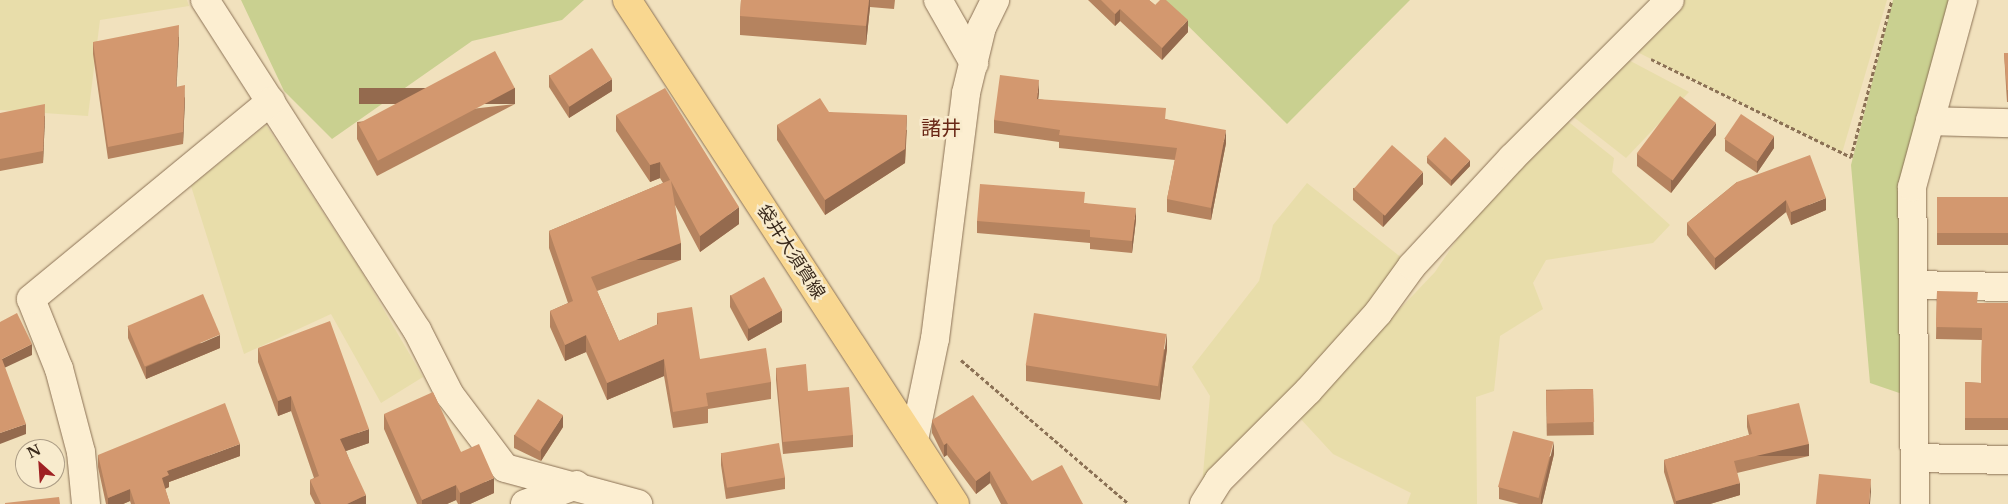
<!DOCTYPE html>
<meta charset="utf-8">
<style>
body{margin:0}
#map{position:relative;width:2008px;height:504px;overflow:hidden;background:#f1e1bd;font-family:"Libre Baskerville","Noto Sans JP",serif}
div>[style]{position:absolute}
.farmland>*{inset:0;background:#e8ddaa}
.green>*{inset:0;background:#c9d090}
.path>*{height:3px;margin-top:-1.5px;transform-origin:0;background:repeating-linear-gradient(90deg,#8b7155 0 4px,transparent 0 6.5px)}
.roads{filter:drop-shadow(0 0 1px #8b7155) drop-shadow(0 0 1px #8b7155)}
.minor>*{height:28px;margin:-14px;padding:0 14px;transform-origin:14px;border-radius:14px;background:#fceed1}
.primary>*{height:28px;margin:-14px;padding:0 14px;transform-origin:14px;border-radius:14px;background:#f9d790}
.wall>*{inset:0;background:#b5835f;transform-origin:0 0}
.shaded-wall>*{inset:0;background:#946a4e;transform-origin:0 0}
.building>*{inset:0;background:#d3986f;transform-origin:0 0}
span{translate:-50% -50%;white-space:nowrap;text-align:center;line-height:1.15;-webkit-text-stroke:5px #f8ebcd;paint-order:stroke}
.street-label{font-size:18px;color:#39291b}
.quarter-label{font-size:20px;color:#692716}
.north{position:absolute;left:15px;top:439px;width:50px;height:50px;box-sizing:border-box;background:#f8ebcd;border:1px solid #ac9d86;border-radius:50%;rotate:334deg;font-size:14px;font-weight:700;line-height:20px;text-align:center;color:#39291b}
.north::after{content:'';display:block;margin:auto;width:18px;height:22px;background:#9f2022;clip-path:polygon(50% 0,100% 100%,50% 72%,0 100%)}
</style>
<div id="map">
<div class="farmland">
<div style="clip-path:polygon(0 0,187px 0,189px 6px,100px 20px,88px 116px,0 110px)"></div>
<div style="clip-path:polygon(1682px 0,1887px 0,1842px 153px,1629px 48px)"></div>
<div style="clip-path:polygon(1621px 56px,1689px 92px,1626px 158px,1566px 111px)"></div>
<div style="clip-path:polygon(1556px 112px,1614px 158px,1612px 172px,1670px 225px,1653px 243px,1546px 260px,1533px 283px,1543px 309px,1500px 336px,1494px 391px,1476px 397px,1477px 504px,1407px 504px,1411px 493px,1333px 454px,1298px 416px,1435px 272px,1512px 158px)"></div>
<div style="clip-path:polygon(266px 125px,360px 269px,423px 377px,381px 403px,331px 314px,244px 354px,191px 186px)"></div>
<div style="clip-path:polygon(1307px 183px,1412px 266px,1202px 485px,1210px 396px,1192px 367px,1259px 281px,1273px 225px)"></div>
</div>
<div class="green">
<div style="clip-path:polygon(241px 0,584px 0,562px 20px,472px 41px,332px 139px,284px 91px)"></div>
<div style="clip-path:polygon(1162px 0,1410px 0,1287px 124px)"></div>
<div style="clip-path:polygon(1893px 0,1960px 0,1912px 187px,1914px 398px,1870px 383px,1851px 165px)"></div>
</div>
<div class="path">
<div style="left:1651px;top:59px;width:223px;rotate:26.1deg"></div>
<div style="left:1851px;top:157px;width:162px;rotate:-75.4deg"></div>
<div style="left:961px;top:360px;width:221px;rotate:40.6deg"></div>
</div>
<div class="roads">
<div class="minor">
<div style="left:205px;top:0;width:392px;rotate:57.3deg"></div>
<div style="left:417px;top:330px;width:73px;rotate:63.1deg"></div>
<div style="left:450px;top:395px;width:91px;rotate:53deg"></div>
<div style="left:505px;top:468px;width:138px;rotate:15.1deg"></div>
<div style="left:938px;top:0;width:73px;rotate:60.3deg"></div>
<div style="left:1930px;top:121px;width:78px;rotate:1.5deg"></div>
<div style="left:1913px;top:285px;width:95px;rotate:1.2deg"></div>
<div style="left:914px;top:440px;width:103px;rotate:-78.3deg"></div>
<div style="left:935px;top:339px;width:248px;rotate:-82.8deg"></div>
<div style="left:966px;top:93px;width:68px;rotate:-76.4deg"></div>
<div style="left:982px;top:27px;width:30px;rotate:-64deg"></div>
<div style="left:1915px;top:458px;width:93px;rotate:1.2deg"></div>
<div style="left:86px;top:504px;width:52px;rotate:-95.5deg"></div>
<div style="left:81px;top:452px;width:86px;rotate:-104.8deg"></div>
<div style="left:59px;top:369px;width:75px;rotate:-111.8deg"></div>
<div style="left:31px;top:299px;width:311px;rotate:-39.5deg"></div>
<div style="left:525px;top:504px;width:55px;rotate:-20.1deg"></div>
<div style="left:1204px;top:504px;width:28px;rotate:-58deg"></div>
<div style="left:1219px;top:480px;width:126px;rotate:-45deg"></div>
<div style="left:1308px;top:391px;width:105px;rotate:-48.1deg"></div>
<div style="left:1378px;top:313px;width:58px;rotate:-54.1deg"></div>
<div style="left:1412px;top:266px;width:147px;rotate:-47.2deg"></div>
<div style="left:1512px;top:158px;width:223px;rotate:-45deg"></div>
<div style="left:1915px;top:504px;width:317px;rotate:-90.5deg"></div>
<div style="left:1912px;top:187px;width:194px;rotate:-74.7deg"></div>
</div>
<div class="primary">
<div style="left:627px;top:0;width:601px;rotate:56.94deg"></div>
</div>
</div>
<div class="wall">
<div style="clip-path:polygon(741px 0,895px 0,894px 9px,870px 7px,866px 45px,740px 35px,740px 16px)"></div>
<div style="clip-path:polygon(1088px 0,1149px 0,1188px 32px,1162px 60px,1120px 21px,1115px 26px)"></div>
<div style="clip-path:polygon(179px 37px,176px 87px,185px 98px,183px 144px,108px 159px,93px 54px,93px 42px)"></div>
<div style="clip-path:polygon(2004px 53px,2008px 53px,2008px 102px,2007px 102px)"></div>
<div style="clip-path:polygon(549px 75px,612px 91px,569px 118px,549px 87px)"></div>
<div style="clip-path:polygon(1039px 92px,1038px 99px,1166px 119px,1226px 143px,1211px 220px,1167px 212px,1167px 199px,1175px 160px,1059px 148px,1059px 142px,994px 133px,994px 120px)"></div>
<div style="clip-path:polygon(515px 104px,377px 176px,357px 139px,357px 122px)"></div>
<div style="clip-path:polygon(829px 112px,907px 130px,905px 163px,825px 215px,777px 140px,777px 125px)"></div>
<div style="clip-path:polygon(0 113px,45px 116px,43px 163px,0 171px)"></div>
<div style="clip-path:polygon(616px 115px,739px 224px,700px 252px,675px 205px,681px 260px,597px 291px,619px 341px,657px 325px,657px 313px,700px 359px,771px 382px,771px 399px,708px 409px,708px 423px,673px 428px,664px 376px,607px 400px,586px 352px,565px 361px,550px 327px,550px 311px,568px 303px,549px 248px,549px 231px,663px 183px,660px 178px,650px 182px,616px 131px)"></div>
<div style="clip-path:polygon(1716px 135px,1671px 193px,1637px 166px,1637px 154px)"></div>
<div style="clip-path:polygon(1725px 139px,1774px 148px,1757px 173px,1725px 151px)"></div>
<div style="clip-path:polygon(1427px 157px,1470px 166px,1451px 186px,1427px 163px)"></div>
<div style="clip-path:polygon(1737px 182px,1826px 210px,1791px 225px,1786px 212px,1715px 270px,1687px 235px,1687px 223px)"></div>
<div style="clip-path:polygon(1423px 184px,1383px 227px,1353px 200px,1353px 188px)"></div>
<div style="left:1937px;top:197px;width:71px;height:48px"></div>
<div style="clip-path:polygon(1085px 203px,1136px 220px,1132px 253px,1090px 249px,1090px 243px,977px 233px,977px 221px)"></div>
<div style="clip-path:polygon(1937px 291px,1978px 303px,2008px 303px,2008px 430px,1965px 430px,1965px 382px,1981px 383px,1982px 340px,1936px 339px)"></div>
<div style="clip-path:polygon(730px 295px,782px 322px,748px 341px,730px 307px)"></div>
<div style="clip-path:polygon(128px 326px,220px 348px,146px 379px,128px 338px)"></div>
<div style="clip-path:polygon(258px 348px,369px 443px,346px 451px,366px 504px,315px 504px,310px 494px,310px 480px,314px 478px,291px 411px,278px 416px,258px 362px)"></div>
<div style="clip-path:polygon(1167px 349px,1160px 400px,1026px 381px,1026px 365px)"></div>
<div style="clip-path:polygon(776px 368px,808px 391px,853px 435px,853px 447px,783px 454px,776px 380px)"></div>
<div style="left:1593px;top:389px;width:46px;height:47px;rotate:89deg"></div>
<div style="clip-path:polygon(384px 414px,461px 452px,494px 493px,470px 504px,458px 504px,456px 500px,447px 504px,417px 504px,384px 429px)"></div>
<div style="clip-path:polygon(1747px 415px,1809px 456px,1737px 473px,1740px 495px,1710px 504px,1674px 504px,1664px 472px,1664px 460px,1749px 435px,1747px 427px)"></div>
<div style="clip-path:polygon(932px 420px,1032px 481px,1083px 504px,1001px 504px,990px 483px,976px 494px,947px 455px,944px 457px,932px 433px)"></div>
<div style="clip-path:polygon(563px 427px,541px 461px,514px 448px,514px 435px)"></div>
<div style="clip-path:polygon(721px 453px,785px 477px,785px 489px,726px 499px,721px 465px)"></div>
<div style="clip-path:polygon(1554px 454px,1542px 504px,1519px 504px,1499px 499px,1499px 487px)"></div>
<div style="clip-path:polygon(98px 455px,240px 456px,169px 482px,169px 487px,165px 489px,170px 504px,131px 504px,130px 501px,123px 504px,106px 504px,98px 467px)"></div>
</div>
<div class="shaded-wall">
<div style="clip-path:polygon(869px 0,870px 0,870px 7px,866px 45px,866px 26px)"></div>
<div style="clip-path:polygon(1120px 9px,1120px 21px,1115px 26px,1115px 14px)"></div>
<div style="clip-path:polygon(1188px 20px,1188px 32px,1162px 60px,1162px 48px)"></div>
<div style="clip-path:polygon(179px 25px,179px 37px,176px 99px,176px 87px)"></div>
<div style="clip-path:polygon(612px 79px,612px 91px,569px 118px,569px 106px)"></div>
<div style="clip-path:polygon(1039px 80px,1039px 92px,1037px 111px,1037px 99px)"></div>
<div style="clip-path:polygon(185px 85px,185px 98px,183px 144px,183px 132px)"></div>
<div style="left:515px;top:88px;width:16px;height:156px;rotate:90deg"></div>
<div style="clip-path:polygon(45px 104px,45px 116px,43px 163px,43px 151px)"></div>
<div style="clip-path:polygon(907px 115px,905px 163px,825px 215px,825px 200px)"></div>
<div style="clip-path:polygon(1716px 123px,1716px 135px,1671px 193px,1671px 180px)"></div>
<div style="clip-path:polygon(1226px 130px,1226px 143px,1211px 220px,1211px 208px)"></div>
<div style="clip-path:polygon(1774px 136px,1774px 148px,1757px 173px,1757px 161px)"></div>
<div style="clip-path:polygon(1470px 160px,1470px 166px,1451px 186px,1451px 180px)"></div>
<div style="clip-path:polygon(660px 162px,660px 178px,650px 182px,650px 165px)"></div>
<div style="clip-path:polygon(1423px 172px,1423px 184px,1383px 227px,1383px 215px)"></div>
<div style="clip-path:polygon(1826px 198px,1826px 210px,1791px 225px,1791px 212px)"></div>
<div style="clip-path:polygon(1786px 200px,1786px 212px,1715px 270px,1715px 258px)"></div>
<div style="clip-path:polygon(739px 207px,739px 224px,700px 252px,700px 236px)"></div>
<div style="clip-path:polygon(1136px 208px,1136px 220px,1132px 253px,1132px 241px)"></div>
<div style="left:681px;top:243px;width:17px;height:96px;rotate:90deg"></div>
<div style="clip-path:polygon(782px 310px,782px 322px,748px 341px,748px 329px)"></div>
<div style="clip-path:polygon(1167px 333px,1167px 349px,1160px 400px,1160px 384px)"></div>
<div style="clip-path:polygon(220px 335px,220px 348px,146px 379px,146px 367px)"></div>
<div style="clip-path:polygon(586px 335px,586px 352px,565px 361px,565px 345px)"></div>
<div style="clip-path:polygon(32px 344px,32px 355px,2px 369px,2px 359px)"></div>
<div style="clip-path:polygon(664px 359px,664px 376px,607px 400px,607px 383px)"></div>
<div style="clip-path:polygon(291px 396px,291px 411px,278px 416px,278px 401px)"></div>
<div style="clip-path:polygon(563px 415px,563px 427px,541px 461px,541px 449px)"></div>
<div style="clip-path:polygon(26px 424px,26px 434px,0 444px,0 433px)"></div>
<div style="clip-path:polygon(369px 429px,369px 443px,340px 453px,340px 439px)"></div>
<div style="clip-path:polygon(1554px 442px,1554px 454px,1542px 504px,1541px 504px,1541px 497px)"></div>
<div style="clip-path:polygon(947px 443px,947px 455px,944px 457px,944px 445px)"></div>
<div style="clip-path:polygon(240px 444px,240px 456px,169px 482px,169px 487px,162px 490px,162px 478px,167px 471px)"></div>
<div style="left:1809px;top:444px;width:12px;height:77px;rotate:90deg"></div>
<div style="clip-path:polygon(990px 471px,990px 483px,976px 494px,976px 481px)"></div>
<div style="clip-path:polygon(494px 478px,494px 493px,470px 504px,460px 504px,460px 493px)"></div>
<div style="clip-path:polygon(1871px 479px,1871px 491px,1870px 504px,1869px 504px)"></div>
<div style="clip-path:polygon(1740px 483px,1740px 495px,1710px 504px,1676px 504px,1676px 501px)"></div>
<div style="clip-path:polygon(456px 485px,456px 500px,447px 504px,422px 504px,422px 500px)"></div>
<div style="clip-path:polygon(130px 489px,130px 501px,123px 504px,108px 504px,108px 498px)"></div>
<div style="clip-path:polygon(366px 495px,366px 504px,347px 504px)"></div>
</div>
<div class="building">
<div style="clip-path:polygon(741px 0,869px 0,866px 26px,740px 16px)"></div>
<div style="clip-path:polygon(1101px 0,1149px 0,1155px 5px,1160px 0,1166px 0,1188px 20px,1162px 48px,1120px 9px,1115px 14px)"></div>
<div style="clip-path:polygon(179px 25px,176px 87px,185px 85px,183px 132px,108px 147px,93px 42px)"></div>
<div style="left:592px;top:48px;width:37px;height:51px;rotate:57deg"></div>
<div style="left:495px;top:51px;width:42px;height:155px;rotate:62deg"></div>
<div style="clip-path:polygon(2004px 53px,2008px 53px,2008px 90px,2007px 90px)"></div>
<div style="clip-path:polygon(1000px 75px,1039px 80px,1037px 99px,1166px 108px,1165px 119px,1226px 130px,1211px 208px,1167px 199px,1177px 148px,1059px 135px,1060px 130px,994px 120px)"></div>
<div style="clip-path:polygon(665px 88px,739px 207px,700px 236px,671px 181px,681px 243px,591px 277px,619px 341px,658px 324px,657px 313px,692px 307px,700px 359px,766px 348px,771px 382px,706px 393px,708px 406px,673px 412px,664px 359px,607px 383px,586px 335px,565px 345px,550px 311px,573px 301px,549px 231px,670px 180px,660px 162px,650px 165px,616px 115px)"></div>
<div style="left:1680px;top:96px;width:45px;height:72px;rotate:37deg"></div>
<div style="clip-path:polygon(820px 98px,829px 112px,907px 115px,905px 149px,825px 200px,777px 125px)"></div>
<div style="clip-path:polygon(45px 104px,43px 151px,0 159px,0 113px)"></div>
<div style="left:1741px;top:114px;width:40px;height:30px;rotate:34deg"></div>
<div style="left:1445px;top:137px;width:34px;height:27px;rotate:43deg"></div>
<div style="left:1392px;top:145px;width:41px;height:58px;rotate:41deg"></div>
<div style="clip-path:polygon(1810px 155px,1826px 198px,1791px 212px,1786px 200px,1715px 258px,1687px 223px,1737px 182px)"></div>
<div style="clip-path:polygon(980px 184px,1085px 192px,1084px 203px,1136px 208px,1132px 241px,1090px 237px,1090px 230px,977px 221px)"></div>
<div style="left:1937px;top:197px;width:71px;height:36px"></div>
<div style="left:764px;top:277px;width:38px;height:38px;rotate:61deg"></div>
<div style="clip-path:polygon(1937px 291px,1978px 292px,1977px 303px,2008px 303px,2008px 418px,1965px 418px,1965px 382px,1981px 383px,1982px 328px,1936px 327px)"></div>
<div style="left:203px;top:294px;width:44px;height:82px;rotate:67deg"></div>
<div style="clip-path:polygon(17px 313px,32px 344px,2px 359px,26px 424px,0 433px,0 322px)"></div>
<div style="left:1034px;top:313px;width:134px;height:53px;rotate:9deg"></div>
<div style="clip-path:polygon(330px 321px,369px 429px,340px 439px,366px 495px,347px 504px,321px 504px,310px 480px,319px 476px,291px 396px,278px 401px,258px 348px)"></div>
<div style="clip-path:polygon(806px 364px,808px 391px,849px 387px,853px 435px,783px 442px,776px 368px)"></div>
<div style="left:1593px;top:389px;width:33px;height:47px;rotate:88deg"></div>
<div style="clip-path:polygon(433px 392px,461px 452px,479px 444px,494px 478px,460px 493px,456px 485px,422px 500px,384px 414px)"></div>
<div style="clip-path:polygon(973px 395px,1032px 481px,1062px 465px,1083px 504px,1008px 504px,990px 471px,976px 481px,947px 443px,944px 445px,932px 420px)"></div>
<div style="left:538px;top:399px;width:30px;height:43px;rotate:33deg"></div>
<div style="clip-path:polygon(225px 403px,240px 444px,167px 471px,169px 475px,162px 478px,170px 504px,135px 504px,130px 489px,108px 498px,98px 455px)"></div>
<div style="clip-path:polygon(1799px 403px,1809px 444px,1734px 461px,1740px 483px,1676px 501px,1664px 460px,1752px 434px,1747px 415px)"></div>
<div style="left:1513px;top:431px;width:42px;height:58px;rotate:15deg"></div>
<div style="left:779px;top:443px;width:35px;height:59px;rotate:80deg"></div>
<div style="clip-path:polygon(1819px 474px,1871px 479px,1869px 504px,1816px 504px)"></div>
<div style="clip-path:polygon(59px 497px,60px 504px,5px 504px,5px 503px)"></div>
</div>
<div class="street-label">
<span style="left:791px;top:252px;rotate:57deg">袋井大須賀線</span>
</div>
<div class="quarter-label">
<span style="left:941px;top:128px">諸井</span>
</div>
<div class="north">N</div>
</div>
